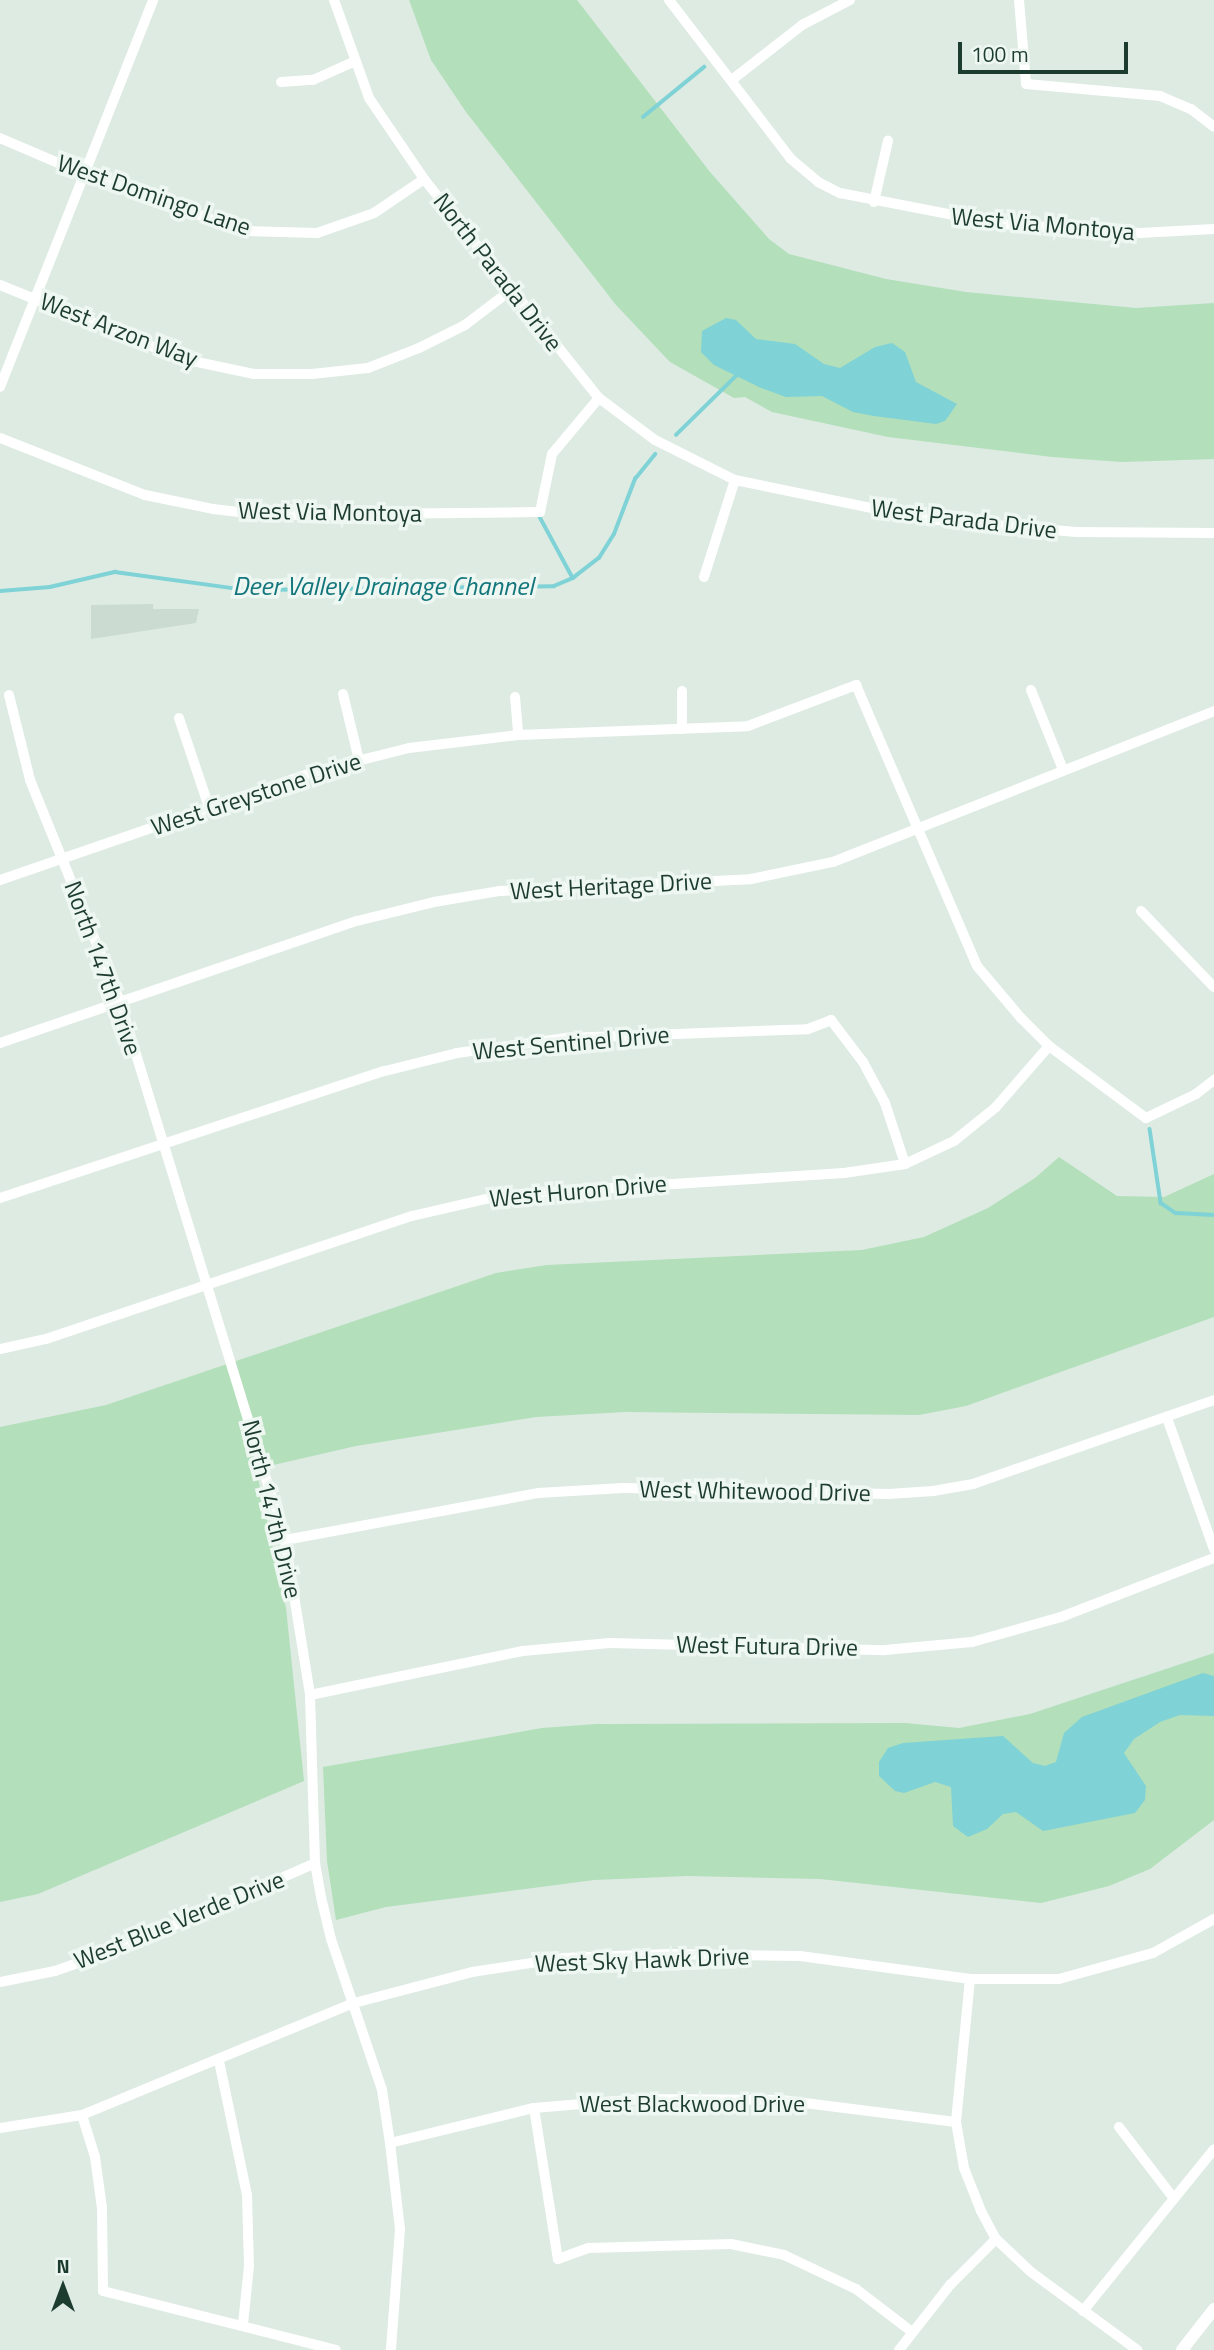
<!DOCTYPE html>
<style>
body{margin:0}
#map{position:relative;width:1214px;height:2350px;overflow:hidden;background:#ddebe3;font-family:"Titillium Web",sans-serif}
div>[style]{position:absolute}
.built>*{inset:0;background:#cbdbd2}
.green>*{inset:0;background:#b3dfba}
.water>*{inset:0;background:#7fd2d6}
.stream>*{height:3.5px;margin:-1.75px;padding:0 1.75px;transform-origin:1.75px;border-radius:1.75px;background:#7fd2d6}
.minor>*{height:10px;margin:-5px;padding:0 5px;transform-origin:5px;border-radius:5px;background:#fff}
.tertiary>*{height:12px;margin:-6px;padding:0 6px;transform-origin:6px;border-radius:6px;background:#fff}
span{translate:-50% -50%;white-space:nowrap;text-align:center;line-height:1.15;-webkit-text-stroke:7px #eef7f1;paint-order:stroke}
.street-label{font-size:24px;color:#1d3c30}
.water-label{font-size:26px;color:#13767c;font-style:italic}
.north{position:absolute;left:28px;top:2252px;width:70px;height:70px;-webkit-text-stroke:5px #eef7f1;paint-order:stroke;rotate:0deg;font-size:19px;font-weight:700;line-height:28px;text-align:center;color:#1d3c30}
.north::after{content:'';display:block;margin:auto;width:24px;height:32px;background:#1d3c30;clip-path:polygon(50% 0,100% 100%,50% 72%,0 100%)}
.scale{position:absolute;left:958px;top:42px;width:170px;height:32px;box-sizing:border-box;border:4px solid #1d3c30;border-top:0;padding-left:9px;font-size:21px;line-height:24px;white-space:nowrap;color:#1d3c30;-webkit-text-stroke:5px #eef7f1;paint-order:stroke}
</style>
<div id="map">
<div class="built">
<div style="clip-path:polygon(153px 604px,153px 609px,199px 609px,196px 623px,91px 639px,91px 605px)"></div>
</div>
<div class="green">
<div style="clip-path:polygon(409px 0,577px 0,710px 172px,769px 239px,789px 254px,886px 279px,966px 292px,1136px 308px,1214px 303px,1214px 459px,1122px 462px,1052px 457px,888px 437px,772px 412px,745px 397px,734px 398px,670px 362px,616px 305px,466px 112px,431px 60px)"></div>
<div style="clip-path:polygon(1059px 1157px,1117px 1196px,1164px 1197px,1214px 1174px,1214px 1317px,966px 1406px,919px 1415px,625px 1412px,536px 1417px,356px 1446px,256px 1469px,286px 1608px,304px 1781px,38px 1894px,0 1902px,0 1427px,106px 1405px,496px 1273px,547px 1265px,862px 1250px,924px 1237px,988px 1208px,1035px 1178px)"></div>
<div style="clip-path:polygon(1214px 1653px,1214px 1820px,1150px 1869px,1109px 1886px,1041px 1903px,820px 1879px,687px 1876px,594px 1880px,386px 1907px,336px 1920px,327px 1861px,323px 1767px,542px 1728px,596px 1724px,905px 1723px,959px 1728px,1030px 1714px)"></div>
</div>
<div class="water">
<div style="clip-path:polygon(726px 318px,736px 320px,756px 339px,795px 344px,824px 364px,840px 368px,875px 347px,892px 343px,905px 352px,916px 382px,957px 404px,945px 421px,936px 424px,874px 416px,853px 412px,822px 396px,786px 397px,761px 388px,714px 365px,701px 352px,702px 331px)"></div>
<div style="clip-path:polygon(1203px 1673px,1214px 1676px,1214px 1716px,1180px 1715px,1160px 1722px,1134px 1739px,1124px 1753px,1146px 1786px,1145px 1800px,1135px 1813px,1043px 1831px,1016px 1812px,1003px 1814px,987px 1829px,968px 1837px,953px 1826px,951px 1787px,935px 1782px,904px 1793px,895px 1791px,879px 1776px,879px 1762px,888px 1748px,903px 1743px,1003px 1736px,1033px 1763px,1045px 1766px,1056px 1762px,1064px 1733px,1082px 1717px)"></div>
</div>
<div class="stream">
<div style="left:643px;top:117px;width:79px;rotate:-39.3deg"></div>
<div style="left:676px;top:435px;width:88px;rotate:-44.5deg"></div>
<div style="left:540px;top:517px;width:69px;rotate:61.6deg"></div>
<div style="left:0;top:591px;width:50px;rotate:-4.6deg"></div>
<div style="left:50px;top:587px;width:67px;rotate:-13deg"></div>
<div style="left:115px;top:572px;width:133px;rotate:7.8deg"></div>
<div style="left:247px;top:590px;width:307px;rotate:-0.7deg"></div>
<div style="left:554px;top:586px;width:21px;rotate:-23deg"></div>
<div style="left:573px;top:578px;width:33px;rotate:-38deg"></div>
<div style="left:599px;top:558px;width:28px;rotate:-58deg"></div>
<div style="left:614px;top:534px;width:59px;rotate:-69.1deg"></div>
<div style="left:635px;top:479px;width:32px;rotate:-51deg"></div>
<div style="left:1150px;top:1129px;width:75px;rotate:81.5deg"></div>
<div style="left:1161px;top:1203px;width:18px;rotate:34deg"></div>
<div style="left:1176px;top:1213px;width:38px;rotate:3deg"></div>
</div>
<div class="minor">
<div style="left:334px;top:0;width:104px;rotate:70.3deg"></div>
<div style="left:369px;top:98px;width:98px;rotate:55.8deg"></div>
<div style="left:424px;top:179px;width:280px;rotate:51.4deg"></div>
<div style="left:599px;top:398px;width:70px;rotate:36.9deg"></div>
<div style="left:655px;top:440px;width:89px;rotate:26.6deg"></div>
<div style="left:735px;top:480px;width:194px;rotate:11.6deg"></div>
<div style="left:925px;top:519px;width:152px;rotate:4.9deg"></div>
<div style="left:1076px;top:532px;width:138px;rotate:0.4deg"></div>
<div style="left:669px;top:0;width:200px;rotate:52.5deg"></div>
<div style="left:791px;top:159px;width:35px;rotate:40deg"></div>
<div style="left:818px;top:182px;width:25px;rotate:27deg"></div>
<div style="left:840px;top:193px;width:162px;rotate:11deg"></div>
<div style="left:999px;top:224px;width:141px;rotate:3.7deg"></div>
<div style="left:1140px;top:233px;width:74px;rotate:-3.1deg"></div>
<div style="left:1019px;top:0;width:84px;rotate:85.2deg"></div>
<div style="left:1026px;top:84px;width:135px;rotate:5.1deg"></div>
<div style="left:1160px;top:96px;width:34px;rotate:23deg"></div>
<div style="left:1191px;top:109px;width:29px;rotate:38deg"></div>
<div style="left:733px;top:79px;width:88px;rotate:-38deg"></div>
<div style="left:802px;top:25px;width:54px;rotate:-27.5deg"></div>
<div style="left:281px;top:82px;width:32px;rotate:-4deg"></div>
<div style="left:313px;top:80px;width:44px;rotate:-24.2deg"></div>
<div style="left:0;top:138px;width:91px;rotate:23.2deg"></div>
<div style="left:84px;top:174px;width:170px;rotate:19.6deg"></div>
<div style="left:244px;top:231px;width:73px;rotate:1.6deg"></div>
<div style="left:317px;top:233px;width:60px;rotate:-19.3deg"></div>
<div style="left:374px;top:213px;width:60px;rotate:-34.2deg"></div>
<div style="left:874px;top:202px;width:63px;rotate:-77.1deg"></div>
<div style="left:0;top:285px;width:197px;rotate:22deg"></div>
<div style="left:183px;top:359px;width:73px;rotate:11.9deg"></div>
<div style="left:254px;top:374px;width:58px"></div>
<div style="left:312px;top:374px;width:56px;rotate:-6.1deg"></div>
<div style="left:368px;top:368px;width:55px;rotate:-21.4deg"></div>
<div style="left:419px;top:348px;width:51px;rotate:-26.6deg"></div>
<div style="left:465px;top:325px;width:58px;rotate:-37.3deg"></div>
<div style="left:0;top:387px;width:416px;rotate:-68.4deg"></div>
<div style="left:0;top:438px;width:156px;rotate:21.5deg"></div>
<div style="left:145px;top:495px;width:69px;rotate:11.6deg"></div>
<div style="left:213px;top:509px;width:52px;rotate:6.6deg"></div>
<div style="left:265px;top:515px;width:275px;rotate:-0.6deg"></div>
<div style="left:540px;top:512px;width:59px;rotate:-78.3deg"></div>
<div style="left:552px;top:454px;width:73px;rotate:-50deg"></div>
<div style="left:704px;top:577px;width:102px;rotate:-72.3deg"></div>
<div style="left:1031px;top:690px;width:83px;rotate:68.1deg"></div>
<div style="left:682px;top:691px;width:38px;rotate:90deg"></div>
<div style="left:343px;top:694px;width:68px;rotate:76.4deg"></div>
<div style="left:9px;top:695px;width:88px;rotate:76.1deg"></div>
<div style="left:30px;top:780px;width:240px;rotate:67.9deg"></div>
<div style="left:120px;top:1002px;width:563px;rotate:72.95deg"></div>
<div style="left:285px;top:1540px;width:157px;rotate:80.8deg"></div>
<div style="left:310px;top:1695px;width:168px;rotate:88.3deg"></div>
<div style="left:315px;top:1863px;width:35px;rotate:80deg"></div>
<div style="left:321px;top:1897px;width:43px;rotate:76.6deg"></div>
<div style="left:331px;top:1939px;width:159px;rotate:71.3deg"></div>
<div style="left:382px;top:2090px;width:54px;rotate:81.4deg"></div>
<div style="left:390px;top:2143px;width:87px;rotate:83.4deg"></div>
<div style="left:400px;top:2229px;width:121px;rotate:94.3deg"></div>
<div style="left:515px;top:697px;width:38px;rotate:85deg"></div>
<div style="left:179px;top:718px;width:94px;rotate:71.4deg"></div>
<div style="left:0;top:880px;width:335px;rotate:-19deg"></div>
<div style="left:317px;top:771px;width:95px;rotate:-14deg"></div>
<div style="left:409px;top:748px;width:110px;rotate:-6.8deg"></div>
<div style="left:518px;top:735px;width:230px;rotate:-2.2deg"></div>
<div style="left:748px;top:726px;width:116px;rotate:-20.8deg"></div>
<div style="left:856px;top:685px;width:306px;rotate:66.7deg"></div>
<div style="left:977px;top:966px;width:68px;rotate:49.8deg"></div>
<div style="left:1021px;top:1018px;width:40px;rotate:45deg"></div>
<div style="left:1049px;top:1046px;width:121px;rotate:36.6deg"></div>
<div style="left:1146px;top:1118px;width:55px;rotate:-25.6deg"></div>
<div style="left:1196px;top:1094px;width:23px;rotate:-38deg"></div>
<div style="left:1141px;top:911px;width:105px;rotate:46.2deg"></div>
<div style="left:0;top:1043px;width:377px;rotate:-18.9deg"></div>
<div style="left:357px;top:921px;width:79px;rotate:-13.9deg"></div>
<div style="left:434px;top:902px;width:67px;rotate:-9.5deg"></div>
<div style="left:500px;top:891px;width:251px;rotate:-2.7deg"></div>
<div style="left:751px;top:879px;width:84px;rotate:-11.7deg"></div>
<div style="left:833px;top:862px;width:410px;rotate:-21.6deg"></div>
<div style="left:0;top:1198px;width:405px;rotate:-18.3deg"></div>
<div style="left:385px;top:1071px;width:74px;rotate:-14deg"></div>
<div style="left:457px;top:1053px;width:110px;rotate:-7.8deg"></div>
<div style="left:566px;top:1038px;width:242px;rotate:-2.1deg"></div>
<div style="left:808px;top:1029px;width:25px;rotate:-21deg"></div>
<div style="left:831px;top:1020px;width:53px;rotate:52.7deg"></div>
<div style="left:863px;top:1062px;width:47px;rotate:61.8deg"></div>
<div style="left:885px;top:1103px;width:64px;rotate:71.8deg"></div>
<div style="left:0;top:1349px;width:47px;rotate:-12.3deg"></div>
<div style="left:46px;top:1339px;width:386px;rotate:-18.6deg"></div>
<div style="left:412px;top:1216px;width:93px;rotate:-13deg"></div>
<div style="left:503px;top:1195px;width:342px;rotate:-3.7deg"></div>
<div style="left:844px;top:1173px;width:62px;rotate:-8.4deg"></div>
<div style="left:905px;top:1164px;width:54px;rotate:-25.1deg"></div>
<div style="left:954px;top:1141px;width:54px;rotate:-39deg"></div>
<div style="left:996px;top:1107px;width:81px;rotate:-49deg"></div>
<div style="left:1167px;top:1418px;width:139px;rotate:70.3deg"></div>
<div style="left:285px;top:1540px;width:257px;rotate:-10.5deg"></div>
<div style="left:538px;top:1493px;width:85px;rotate:-3.4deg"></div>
<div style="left:623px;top:1488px;width:266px;rotate:1.3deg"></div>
<div style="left:889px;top:1494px;width:44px;rotate:-3.9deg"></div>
<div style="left:933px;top:1491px;width:41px;rotate:-9.9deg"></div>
<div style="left:973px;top:1484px;width:255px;rotate:-19.2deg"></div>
<div style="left:310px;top:1695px;width:217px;rotate:-11.7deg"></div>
<div style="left:523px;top:1651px;width:87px;rotate:-5.3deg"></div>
<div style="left:610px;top:1643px;width:275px;rotate:1.5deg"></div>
<div style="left:885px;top:1650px;width:87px;rotate:-5.3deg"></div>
<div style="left:972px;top:1642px;width:92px;rotate:-15.7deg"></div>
<div style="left:1061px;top:1617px;width:164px;rotate:-21.1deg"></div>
<div style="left:970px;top:1979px;width:144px;rotate:95.6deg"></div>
<div style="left:956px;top:2122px;width:47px;rotate:80.1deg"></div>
<div style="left:964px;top:2168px;width:46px;rotate:68.4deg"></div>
<div style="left:981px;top:2211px;width:32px;rotate:62deg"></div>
<div style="left:996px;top:2239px;width:48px;rotate:43.3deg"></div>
<div style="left:1031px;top:2272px;width:132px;rotate:36.3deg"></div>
<div style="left:0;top:1982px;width:56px;rotate:-11.3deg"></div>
<div style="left:55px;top:1971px;width:84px;rotate:-19.5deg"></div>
<div style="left:134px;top:1943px;width:198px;rotate:-23.8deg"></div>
<div style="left:219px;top:2061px;width:137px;rotate:78.2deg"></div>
<div style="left:247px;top:2195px;width:71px;rotate:88.4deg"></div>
<div style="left:249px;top:2266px;width:58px;rotate:95.9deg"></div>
<div style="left:534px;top:2108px;width:153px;rotate:81deg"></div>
<div style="left:558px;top:2259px;width:33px;rotate:-20deg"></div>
<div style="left:589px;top:2248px;width:142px;rotate:-1.6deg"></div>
<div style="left:731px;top:2244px;width:54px;rotate:11.7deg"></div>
<div style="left:784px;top:2255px;width:80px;rotate:25.3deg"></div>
<div style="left:856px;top:2289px;width:69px;rotate:37.4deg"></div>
<div style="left:82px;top:2115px;width:44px;rotate:72.8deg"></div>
<div style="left:95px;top:2157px;width:51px;rotate:82.2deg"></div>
<div style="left:102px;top:2208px;width:83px;rotate:89.3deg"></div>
<div style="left:103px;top:2291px;width:240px;rotate:14.2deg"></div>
<div style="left:1119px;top:2127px;width:87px;rotate:52.5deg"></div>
<div style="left:0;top:2128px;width:83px;rotate:-9deg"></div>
<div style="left:82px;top:2115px;width:294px;rotate:-22.4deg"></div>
<div style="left:354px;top:2003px;width:122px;rotate:-14.7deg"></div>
<div style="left:472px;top:1972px;width:92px;rotate:-8.7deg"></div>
<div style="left:563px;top:1958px;width:105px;rotate:-2.2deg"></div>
<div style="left:668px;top:1954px;width:132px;rotate:0.9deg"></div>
<div style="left:800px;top:1956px;width:172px;rotate:7.7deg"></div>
<div style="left:970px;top:1979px;width:89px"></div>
<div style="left:1059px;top:1979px;width:98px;rotate:-15.5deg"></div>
<div style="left:1153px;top:1953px;width:70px;rotate:-29.1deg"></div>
<div style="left:390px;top:2143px;width:148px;rotate:-13.7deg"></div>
<div style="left:534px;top:2108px;width:107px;rotate:-4.8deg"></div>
<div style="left:641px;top:2099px;width:140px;rotate:0.4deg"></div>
<div style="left:781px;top:2100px;width:176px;rotate:7.2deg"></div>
<div style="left:1083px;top:2311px;width:208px;rotate:-51deg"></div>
<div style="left:899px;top:2350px;width:83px;rotate:-51.9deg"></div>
<div style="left:950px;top:2285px;width:65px;rotate:-45deg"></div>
</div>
<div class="tertiary">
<div style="left:1182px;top:2350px;width:52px;rotate:-52deg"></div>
</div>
<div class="street-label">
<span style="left:154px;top:195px;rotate:19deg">West Domingo Lane</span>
<span style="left:1043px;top:224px;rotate:5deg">West Via Montoya</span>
<span style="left:498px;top:272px;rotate:52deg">North Parada Drive</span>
<span style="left:119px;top:330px;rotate:21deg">West Arzon Way</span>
<span style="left:330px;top:512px;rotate:1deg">West Via Montoya</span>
<span style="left:964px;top:519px;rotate:7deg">West Parada Drive</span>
<span style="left:256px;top:794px;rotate:-18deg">West Greystone Drive</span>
<span style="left:611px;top:886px;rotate:-3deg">West Heritage Drive</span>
<span style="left:103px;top:968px;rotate:70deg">North 147th Drive</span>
<span style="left:571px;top:1043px;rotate:-5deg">West Sentinel Drive</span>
<span style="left:578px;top:1191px;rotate:-5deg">West Huron Drive</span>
<span style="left:755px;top:1491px;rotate:1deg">West Whitewood Drive</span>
<span style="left:272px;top:1509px;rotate:76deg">North 147th Drive</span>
<span style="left:767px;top:1646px;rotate:1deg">West Futura Drive</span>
<span style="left:179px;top:1920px;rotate:-22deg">West Blue Verde Drive</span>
<span style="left:642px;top:1960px;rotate:-2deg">West Sky Hawk Drive</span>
<span style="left:692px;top:2104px">West Blackwood Drive</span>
</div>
<div class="water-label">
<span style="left:383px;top:586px">Deer Valley Drainage Channel</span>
</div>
<div class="north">N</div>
<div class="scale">100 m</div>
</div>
